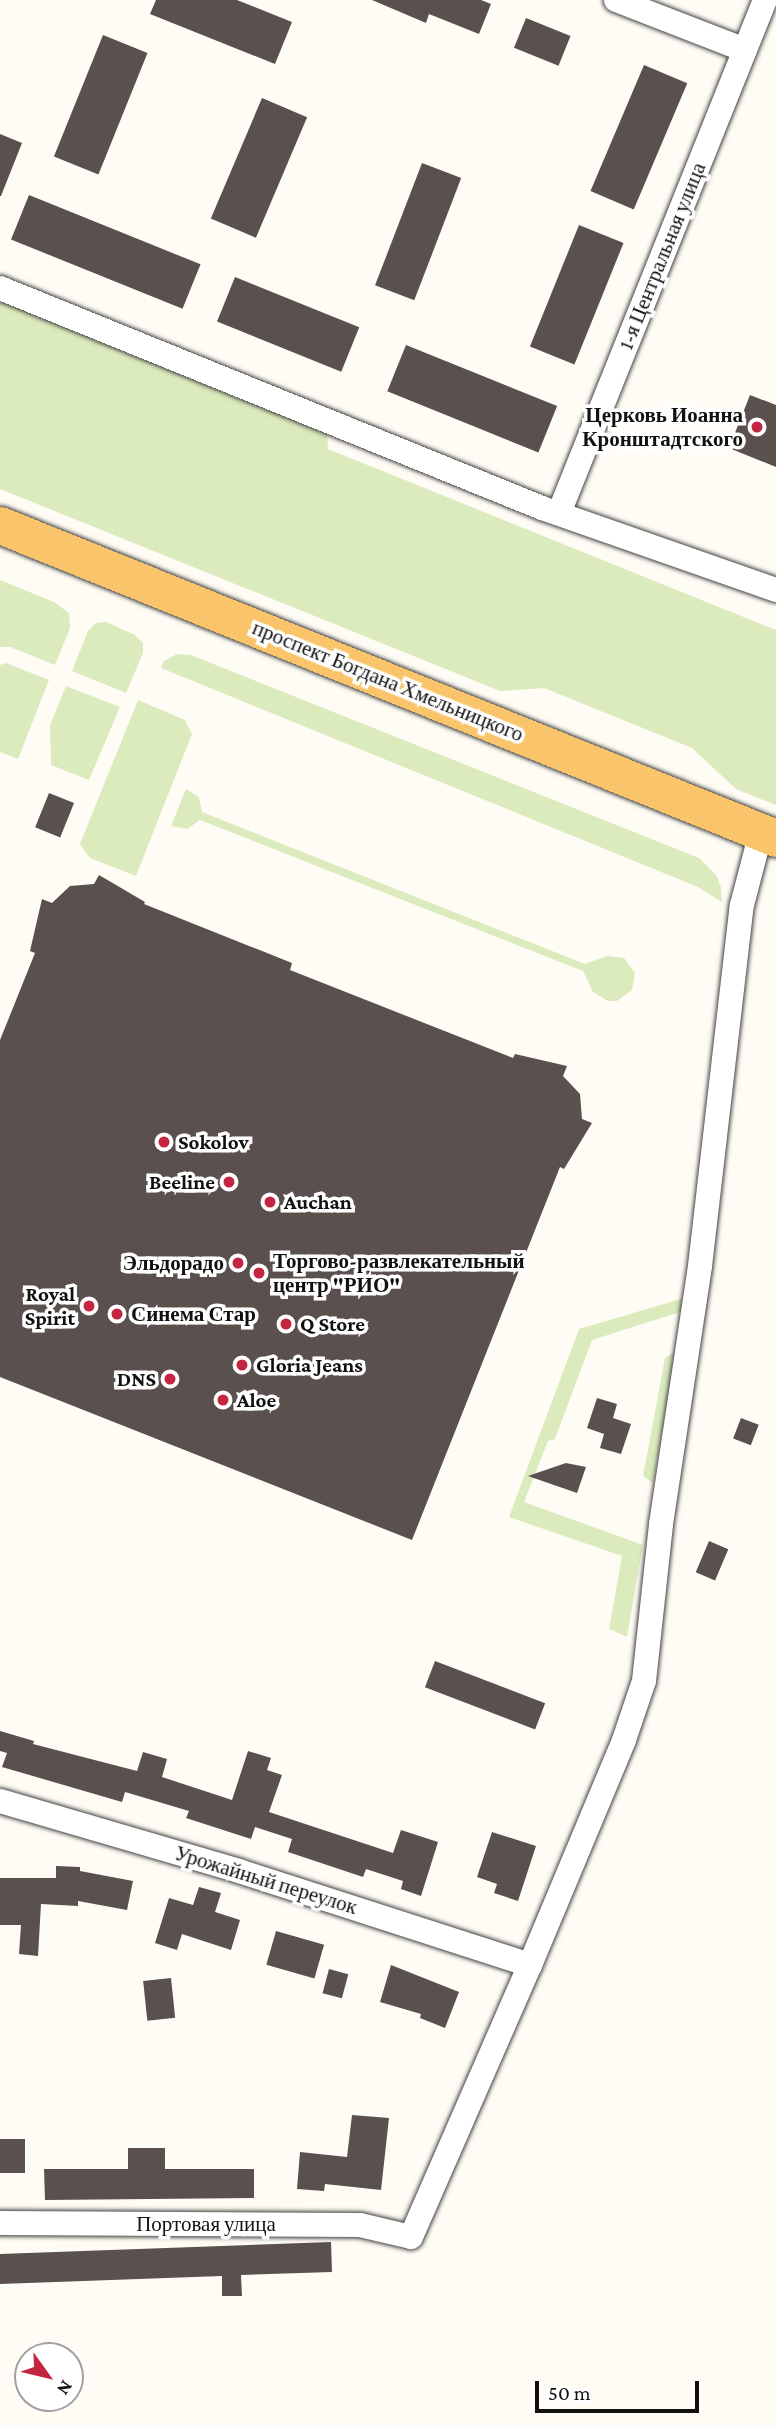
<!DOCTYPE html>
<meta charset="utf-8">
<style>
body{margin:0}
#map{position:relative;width:776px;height:2426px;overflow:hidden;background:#fffcf5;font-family:"Crimson Pro",serif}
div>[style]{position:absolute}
.green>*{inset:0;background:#dbebbd}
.building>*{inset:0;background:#5a504d;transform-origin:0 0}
.roads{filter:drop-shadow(0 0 2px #444) drop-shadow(0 0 2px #444)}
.street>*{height:24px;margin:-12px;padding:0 12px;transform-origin:12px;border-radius:12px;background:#fff}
.primary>*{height:37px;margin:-18.5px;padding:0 18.5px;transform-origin:18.5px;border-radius:18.5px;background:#f9c46a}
.dots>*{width:19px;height:19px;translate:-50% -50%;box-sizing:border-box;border:4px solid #fff;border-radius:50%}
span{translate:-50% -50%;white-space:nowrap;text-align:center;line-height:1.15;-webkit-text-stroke:7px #fff;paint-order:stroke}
.street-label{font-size:21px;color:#111}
.poi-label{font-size:21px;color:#111;font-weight:700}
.right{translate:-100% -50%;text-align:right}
.left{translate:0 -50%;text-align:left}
.north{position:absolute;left:14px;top:2342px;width:70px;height:70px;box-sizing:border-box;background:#fff;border:2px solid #a0a0a0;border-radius:50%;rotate:124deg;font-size:19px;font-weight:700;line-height:28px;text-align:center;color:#111}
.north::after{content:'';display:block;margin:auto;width:24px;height:32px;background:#c42541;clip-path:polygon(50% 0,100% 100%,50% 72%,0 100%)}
.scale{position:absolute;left:535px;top:2381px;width:164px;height:32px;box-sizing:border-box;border:4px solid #111;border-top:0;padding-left:9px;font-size:21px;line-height:24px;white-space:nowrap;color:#111;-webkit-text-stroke:5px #fff;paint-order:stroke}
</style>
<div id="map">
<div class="green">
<div style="clip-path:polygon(0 297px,327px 427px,328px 449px,776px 630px,776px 805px,736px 789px,692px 748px,544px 688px,500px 691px,0 489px)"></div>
<div style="clip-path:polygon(0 580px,54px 602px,69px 613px,70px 628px,55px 665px,10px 647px,0 647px)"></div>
<div style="clip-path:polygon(106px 622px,135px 635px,143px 643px,143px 653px,126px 693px,72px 671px,88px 631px,96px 623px)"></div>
<div style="clip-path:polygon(177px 654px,191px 655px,699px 858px,716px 875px,721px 887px,722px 902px,698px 887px,161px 668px,164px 661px)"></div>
<div style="clip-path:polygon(6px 663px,49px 680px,18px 759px,0 752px,0 665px)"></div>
<div style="clip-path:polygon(66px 686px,120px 707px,89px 780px,51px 765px,50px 725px)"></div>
<div style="clip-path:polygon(138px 700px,185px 720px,192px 734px,136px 876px,90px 858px,80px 844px)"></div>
<div style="clip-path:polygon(186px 789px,199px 797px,202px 812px,585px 964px,607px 956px,624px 958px,635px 973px,632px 990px,617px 1001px,608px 1001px,593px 992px,583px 971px,200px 820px,187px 829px,171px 826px)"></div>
<div style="clip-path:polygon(684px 1298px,683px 1311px,592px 1340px,555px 1439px,548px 1441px,524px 1502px,643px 1545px,627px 1637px,609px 1629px,622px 1556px,509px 1517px,579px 1329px)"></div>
<div style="clip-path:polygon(676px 1352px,653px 1483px,643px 1476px,665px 1358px)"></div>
</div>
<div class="building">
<div style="clip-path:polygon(156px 0,237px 0,292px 22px,275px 64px,150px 14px)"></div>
<div style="clip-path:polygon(372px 0,481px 0,491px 4px,479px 34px,429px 14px,426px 23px)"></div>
<div style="left:526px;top:18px;width:48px;height:32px;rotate:22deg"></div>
<div style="left:103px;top:35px;width:48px;height:131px;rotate:22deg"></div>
<div style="left:644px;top:65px;width:47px;height:137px;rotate:23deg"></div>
<div style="left:262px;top:98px;width:49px;height:131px;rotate:23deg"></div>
<div style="clip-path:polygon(0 134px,22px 143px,1px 196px,0 196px)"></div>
<div style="left:422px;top:163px;width:42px;height:131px;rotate:21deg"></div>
<div style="left:29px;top:195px;width:185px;height:48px;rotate:22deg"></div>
<div style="left:579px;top:225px;width:48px;height:131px;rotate:22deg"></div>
<div style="left:235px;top:277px;width:134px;height:48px;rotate:22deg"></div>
<div style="left:406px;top:345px;width:163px;height:50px;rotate:22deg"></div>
<div style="clip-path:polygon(750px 395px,776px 405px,776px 467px,729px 448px)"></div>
<div style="left:49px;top:793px;width:27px;height:37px;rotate:22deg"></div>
<div style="clip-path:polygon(99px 875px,145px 902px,144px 904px,292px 963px,290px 970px,513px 1058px,515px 1054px,567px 1066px,563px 1076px,580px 1094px,582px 1119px,592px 1123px,564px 1169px,560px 1167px,412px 1540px,0 1377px,0 1040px,35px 953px,30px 951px,42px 899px,52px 903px,70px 886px,94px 884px)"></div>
<div style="clip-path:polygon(597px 1398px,617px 1404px,613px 1418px,631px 1424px,621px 1454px,600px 1448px,604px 1434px,587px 1428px)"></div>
<div style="left:741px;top:1418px;width:19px;height:22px;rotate:21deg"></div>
<div style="clip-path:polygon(566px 1463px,586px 1467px,577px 1493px,528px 1476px)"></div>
<div style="left:709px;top:1541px;width:21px;height:34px;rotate:23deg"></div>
<div style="left:435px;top:1661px;width:118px;height:28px;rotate:21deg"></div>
<div style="clip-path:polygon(0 1731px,34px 1741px,33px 1744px,137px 1771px,143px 1752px,167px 1759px,162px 1777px,232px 1800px,248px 1751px,271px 1758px,267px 1770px,282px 1775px,269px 1812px,393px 1853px,401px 1830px,438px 1842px,421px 1896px,401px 1889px,403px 1881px,366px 1869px,363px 1877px,288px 1852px,292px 1839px,255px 1827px,251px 1839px,186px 1818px,189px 1811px,125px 1792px,122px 1802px,2px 1767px,7px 1753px,0 1751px)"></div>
<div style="clip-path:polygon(492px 1832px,536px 1846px,518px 1901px,494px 1893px,497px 1884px,477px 1877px)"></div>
<div style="clip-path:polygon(56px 1866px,80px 1867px,80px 1871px,133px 1881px,127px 1910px,78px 1901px,78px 1906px,41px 1904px,38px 1956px,19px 1954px,21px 1925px,0 1925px,0 1878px,56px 1878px)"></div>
<div style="clip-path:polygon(199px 1887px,221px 1893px,215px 1912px,240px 1920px,231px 1950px,182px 1934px,177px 1950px,155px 1943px,169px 1898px,193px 1905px)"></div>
<div style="left:276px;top:1931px;width:50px;height:35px;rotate:16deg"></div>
<div style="clip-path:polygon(391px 1965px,459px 1992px,445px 2028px,420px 2018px,421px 2014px,380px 2002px)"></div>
<div style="left:329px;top:1969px;width:20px;height:25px;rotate:15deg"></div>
<div style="left:171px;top:1978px;width:40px;height:28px;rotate:84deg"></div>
<div style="clip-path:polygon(352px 2115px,389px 2118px,381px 2190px,325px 2184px,324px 2191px,297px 2189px,300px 2152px,347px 2157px)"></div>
<div style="left:0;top:2139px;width:25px;height:34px"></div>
<div style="clip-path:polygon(128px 2148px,165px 2148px,165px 2169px,254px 2169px,254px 2198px,45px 2200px,44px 2169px,128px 2169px)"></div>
<div style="clip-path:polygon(331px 2242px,332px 2272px,241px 2275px,242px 2296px,222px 2296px,222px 2276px,0 2284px,0 2254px)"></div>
</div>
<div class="roads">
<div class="street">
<div style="left:616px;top:0;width:138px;rotate:21.2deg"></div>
<div style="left:0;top:288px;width:585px;rotate:22.09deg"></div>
<div style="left:542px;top:508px;width:248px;rotate:19.3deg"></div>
<div style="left:559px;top:513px;width:553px;rotate:-68.12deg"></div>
<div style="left:0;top:1801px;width:249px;rotate:16.3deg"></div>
<div style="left:239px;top:1871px;width:306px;rotate:17.9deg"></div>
<div style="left:0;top:2223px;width:360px;rotate:0.3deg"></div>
<div style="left:360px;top:2225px;width:52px;rotate:13.2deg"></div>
<div style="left:411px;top:2237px;width:297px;rotate:-66.4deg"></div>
<div style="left:530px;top:1965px;width:244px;rotate:-67.3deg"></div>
<div style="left:624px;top:1740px;width:62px;rotate:-71.3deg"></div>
<div style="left:644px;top:1681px;width:158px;rotate:-83.8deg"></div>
<div style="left:661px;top:1524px;width:261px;rotate:-81.4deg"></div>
<div style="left:700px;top:1266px;width:363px;rotate:-83.4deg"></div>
<div style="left:742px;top:905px;width:75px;rotate:-75.4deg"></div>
</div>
<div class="primary">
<div style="left:0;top:525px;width:837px;rotate:21.97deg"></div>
</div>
</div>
<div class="dots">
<div style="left:757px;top:427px;background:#c42541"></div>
<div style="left:164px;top:1142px;background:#c42541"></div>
<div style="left:229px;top:1182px;background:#c42541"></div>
<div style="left:270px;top:1202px;background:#c42541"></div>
<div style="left:238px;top:1263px;background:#c42541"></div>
<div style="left:259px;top:1273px;background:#c42541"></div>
<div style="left:89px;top:1306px;background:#c42541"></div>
<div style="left:117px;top:1314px;background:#c42541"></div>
<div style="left:286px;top:1324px;background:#c42541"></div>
<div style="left:242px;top:1365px;background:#c42541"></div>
<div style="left:170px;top:1379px;background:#c42541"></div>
<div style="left:223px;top:1400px;background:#c42541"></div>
</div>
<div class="street-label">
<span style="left:662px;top:256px;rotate:-68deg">1-я Центральная улица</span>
<span style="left:388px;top:681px;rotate:22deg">проспект Богдана Хмельницкого</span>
<span style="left:266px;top:1880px;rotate:17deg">Урожайный переулок</span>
<span style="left:206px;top:2224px">Портовая улица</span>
</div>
<div class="poi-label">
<span class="right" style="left:743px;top:427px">Церковь Иоанна<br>Кронштадтского</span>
<span class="left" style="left:178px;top:1142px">Sokolov</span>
<span class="right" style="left:215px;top:1182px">Beeline</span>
<span class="left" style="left:284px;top:1202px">Auchan</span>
<span class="left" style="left:273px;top:1273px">Торгово-развлекательный<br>центр "РИО"</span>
<span class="right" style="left:224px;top:1263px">Эльдорадо</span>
<span class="right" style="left:75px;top:1306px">Royal<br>Spirit</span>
<span class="left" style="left:131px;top:1314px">Синема Стар</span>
<span class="left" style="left:300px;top:1324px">Q Store</span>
<span class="left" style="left:256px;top:1365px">Gloria Jeans</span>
<span class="right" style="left:156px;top:1379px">DNS</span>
<span class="left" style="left:237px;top:1400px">Aloe</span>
</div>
<div class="north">N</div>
<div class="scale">50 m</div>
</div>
